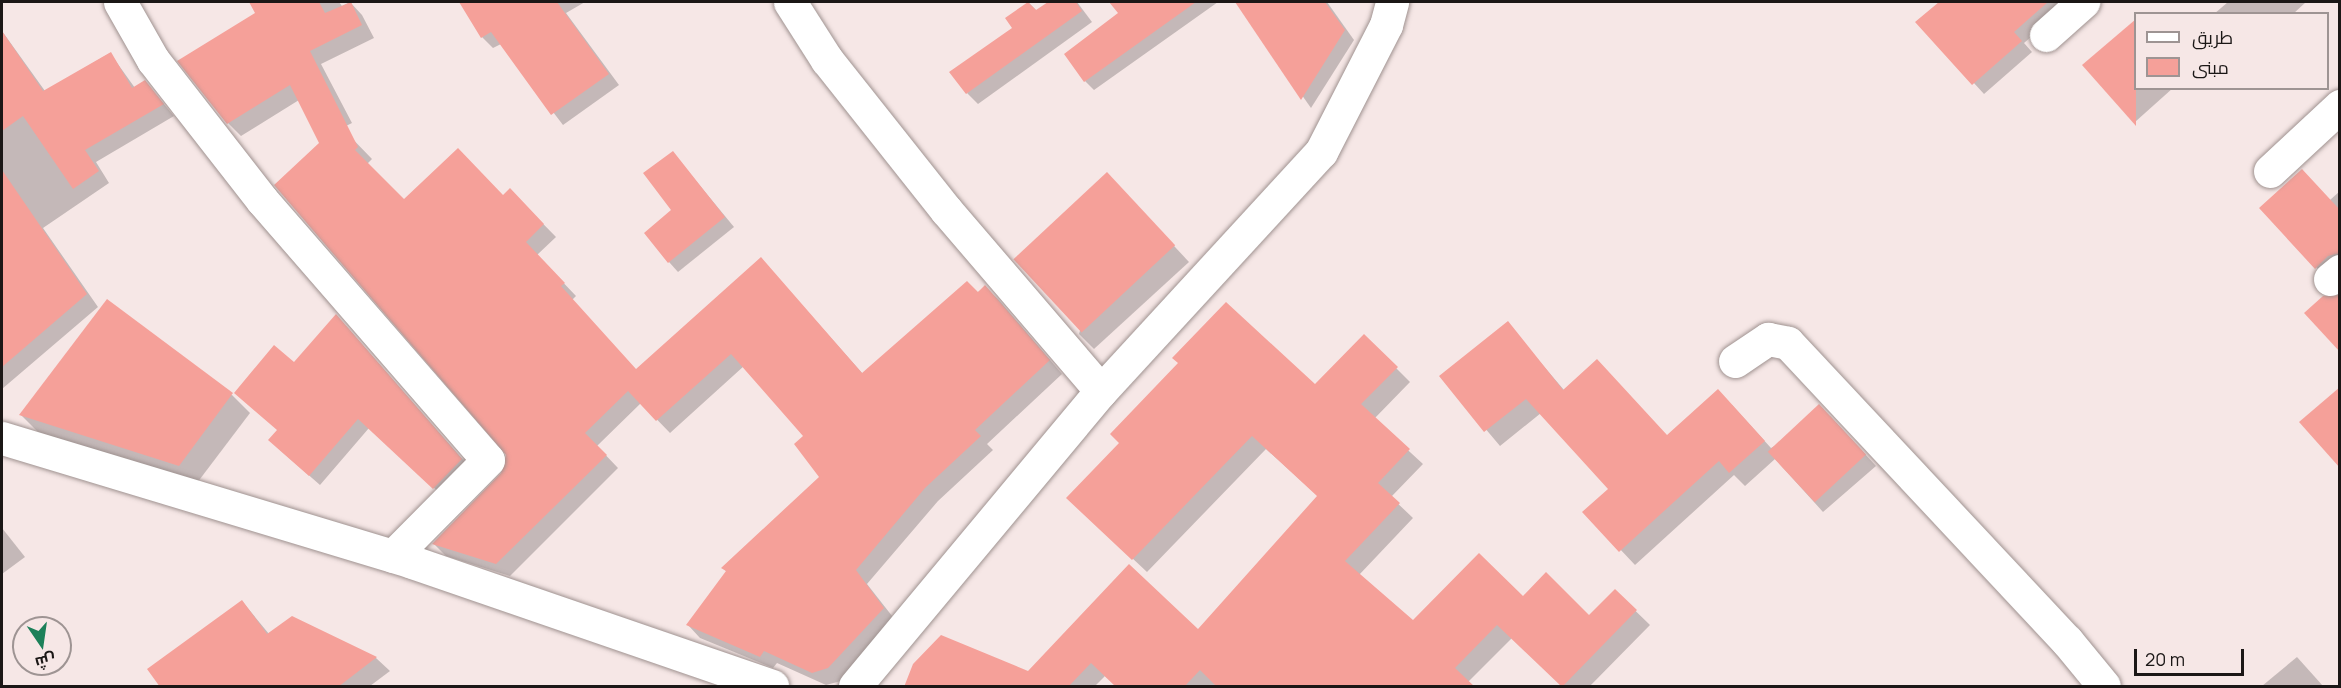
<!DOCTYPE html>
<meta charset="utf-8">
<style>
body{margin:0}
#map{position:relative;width:2341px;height:688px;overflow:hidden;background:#f6e7e6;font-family:Manrope,Cairo,sans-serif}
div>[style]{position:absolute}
.shadow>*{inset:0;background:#0003}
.building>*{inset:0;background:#f5a099;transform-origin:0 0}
.roads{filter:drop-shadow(0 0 2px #9f9290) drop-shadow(0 0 2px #9f9290)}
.minor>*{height:33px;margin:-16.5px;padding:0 16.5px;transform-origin:16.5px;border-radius:16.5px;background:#fff}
span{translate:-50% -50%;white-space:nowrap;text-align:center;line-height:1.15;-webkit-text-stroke:5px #f6e7e6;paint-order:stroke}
.frame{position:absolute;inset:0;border:3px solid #1b1716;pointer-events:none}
.legend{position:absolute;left:2134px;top:12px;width:195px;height:78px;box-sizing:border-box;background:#f6e7e6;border:2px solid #9e9493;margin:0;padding:8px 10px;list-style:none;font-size:18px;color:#1b1716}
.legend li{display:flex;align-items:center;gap:12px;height:30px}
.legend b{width:30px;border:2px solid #9e9493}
.north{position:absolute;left:12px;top:616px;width:60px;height:60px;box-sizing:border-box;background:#f6e7e6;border:2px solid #9e9493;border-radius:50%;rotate:167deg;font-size:16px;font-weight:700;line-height:24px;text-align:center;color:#1b1716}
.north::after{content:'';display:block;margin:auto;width:21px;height:27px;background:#1c8059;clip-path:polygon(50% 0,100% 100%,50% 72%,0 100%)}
.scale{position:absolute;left:2134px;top:649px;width:110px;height:27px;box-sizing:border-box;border:3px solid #1b1716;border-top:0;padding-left:8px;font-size:18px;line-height:21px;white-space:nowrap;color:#1b1716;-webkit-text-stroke:4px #f6e7e6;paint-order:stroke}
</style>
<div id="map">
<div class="shadow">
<div style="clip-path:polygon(250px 2px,339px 2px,342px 6px,350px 2px,362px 15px,374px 38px,321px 64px,352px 123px,342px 128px,372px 159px,367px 164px,404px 201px,503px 197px,510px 190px,556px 237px,537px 255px,576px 296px,572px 300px,636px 371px,761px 259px,863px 374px,985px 287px,998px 299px,1062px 374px,987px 444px,993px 450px,938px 501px,867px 584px,896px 621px,841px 681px,826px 685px,777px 663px,773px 668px,700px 638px,688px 625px,727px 572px,723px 568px,821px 477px,805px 437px,744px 366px,670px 433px,641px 403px,597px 446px,618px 468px,510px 576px,446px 556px,434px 544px,503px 474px,508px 455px,299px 100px,241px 136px,228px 123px,257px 14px)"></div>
<div style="clip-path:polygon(461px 2px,585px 2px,566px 13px,619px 85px,563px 125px,501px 44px,493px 48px,482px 37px)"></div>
<div style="clip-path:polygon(1051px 2px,1077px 2px,1092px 22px,978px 104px,967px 93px,1014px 28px,1007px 18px,1029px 3px,1037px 11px)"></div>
<div style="clip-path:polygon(1115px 2px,1218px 2px,1094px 90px,1085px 81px,1120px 14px,1112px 3px)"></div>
<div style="clip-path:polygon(1236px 2px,1327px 2px,1354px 40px,1311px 108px)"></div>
<div style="clip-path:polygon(1941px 2px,2072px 2px,2024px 43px,2032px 52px,1984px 94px,1918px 22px)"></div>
<div style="clip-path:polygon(2228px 2px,2306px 2px,2293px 14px,2214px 14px)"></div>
<div style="clip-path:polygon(2px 31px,45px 91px,110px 53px,135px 88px,145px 82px,174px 116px,96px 162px,109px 183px,43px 228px,98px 307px,2px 389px)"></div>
<div style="clip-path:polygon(2136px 88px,2173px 88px,2135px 122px)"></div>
<div style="clip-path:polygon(673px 153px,734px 227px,678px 272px,669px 262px)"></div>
<div style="clip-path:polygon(1122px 190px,1189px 262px,1094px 349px,1079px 334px)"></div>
<div style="clip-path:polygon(2340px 191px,2340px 269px,2327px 278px,2316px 267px,2330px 200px)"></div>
<div style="clip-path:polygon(1507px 323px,1564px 390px,1667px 437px,1732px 405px,1771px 448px,1830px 416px,1876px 466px,1823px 512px,1775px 459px,1745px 486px,1734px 475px,1635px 565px,1585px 512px,1611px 489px,1541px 413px,1500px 446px,1441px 376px)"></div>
<div style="clip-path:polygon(346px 326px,472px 470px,445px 498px,369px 428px,320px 485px,280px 450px,278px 430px,295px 364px)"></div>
<div style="clip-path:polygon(1364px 336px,1410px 382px,1374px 419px,1423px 464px,1391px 497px,1413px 518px,1359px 575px,1413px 622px,1523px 598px,1589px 617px,1615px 591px,1650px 625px,1590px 686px,1562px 686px,1512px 638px,1468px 682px,1117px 686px,1105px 676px,1095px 686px,905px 686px,1028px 673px,1198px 631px,1318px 496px,1266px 449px,1147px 572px,1082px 511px,1315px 386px)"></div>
<div style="clip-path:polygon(232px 395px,250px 413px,197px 483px,39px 433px,21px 415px)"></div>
<div style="clip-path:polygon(2px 528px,25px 557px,2px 574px)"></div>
<div style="clip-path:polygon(242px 601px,269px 634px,292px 617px,376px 658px,390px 671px,370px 686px,162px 686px)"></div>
<div style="clip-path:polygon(2297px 657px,2323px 686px,2262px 686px)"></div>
</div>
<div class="building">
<div style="clip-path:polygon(249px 2px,319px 2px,325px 13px,351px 2px,362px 25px,310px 51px,358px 147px,355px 150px,404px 199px,458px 148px,503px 195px,510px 188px,544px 224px,526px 242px,565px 283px,561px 286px,636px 369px,761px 257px,862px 373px,967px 281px,978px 292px,985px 285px,1050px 360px,975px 430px,981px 436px,925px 488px,856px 570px,884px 608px,828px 668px,812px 673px,764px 651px,760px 657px,686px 625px,726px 571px,721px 568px,819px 477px,794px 444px,803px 436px,731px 354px,656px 421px,628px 391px,585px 433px,607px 455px,496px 564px,432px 544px,501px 473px,506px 455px,274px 185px,319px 143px,290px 85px,227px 124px,177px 61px,255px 13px)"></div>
<div style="clip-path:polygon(459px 2px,557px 2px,609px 74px,551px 115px,491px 32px,481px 38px)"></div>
<div style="clip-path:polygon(1028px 2px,1036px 10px,1048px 2px,1076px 2px,1082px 11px,966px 94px,949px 72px,1012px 28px,1005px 18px)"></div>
<div style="clip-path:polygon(1109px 2px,1196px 2px,1084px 82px,1064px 54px,1118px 13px)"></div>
<div style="clip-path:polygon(1235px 2px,1325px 2px,1345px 30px,1301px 100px)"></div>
<div style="clip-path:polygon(1939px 2px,2048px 2px,2014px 32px,2022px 41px,1972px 85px,1915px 22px)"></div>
<div style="clip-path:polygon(2136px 19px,2136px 126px,2082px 65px)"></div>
<div style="clip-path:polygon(2px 31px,43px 91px,111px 52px,132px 88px,145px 80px,164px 104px,85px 150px,99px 171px,73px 189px,23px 116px,2px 131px)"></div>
<div style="clip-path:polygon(673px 151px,725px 217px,668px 263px,644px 233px,671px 210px,643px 173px)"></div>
<div style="clip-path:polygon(2302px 169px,2340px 210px,2340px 253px,2328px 256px,2315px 269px,2259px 208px)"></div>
<div style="clip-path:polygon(2px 170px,87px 294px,2px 367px)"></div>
<div style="left:1107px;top:172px;width:100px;height:128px;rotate:47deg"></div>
<div style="clip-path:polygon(2340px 295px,2340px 352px,2304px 313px,2323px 296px)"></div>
<div style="clip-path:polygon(107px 299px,233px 393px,179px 466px,19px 415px)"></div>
<div style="clip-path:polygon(1226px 302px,1315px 384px,1364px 334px,1398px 367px,1361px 404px,1410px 449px,1378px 483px,1400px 503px,1345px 561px,1413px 620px,1479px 553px,1523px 596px,1546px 572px,1589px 615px,1615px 589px,1637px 610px,1562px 687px,1497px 625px,1455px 668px,1475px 687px,1217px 687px,1200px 670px,1184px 687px,1116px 687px,1091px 663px,1068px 687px,904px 687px,913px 664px,941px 635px,1028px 671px,1129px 564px,1198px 629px,1317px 496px,1252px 436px,1132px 560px,1066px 498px,1119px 443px,1110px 434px,1178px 363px,1172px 358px)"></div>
<div style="clip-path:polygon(336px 314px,462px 459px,433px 489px,358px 419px,309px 476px,268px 440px,277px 430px,234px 393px,274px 345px,294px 362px)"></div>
<div style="clip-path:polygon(1508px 321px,1563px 390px,1597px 359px,1667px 435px,1718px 389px,1765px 441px,1729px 473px,1719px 461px,1619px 552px,1582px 512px,1608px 489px,1526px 399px,1484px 432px,1439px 376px)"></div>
<div style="clip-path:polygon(2340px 387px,2340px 468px,2299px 422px)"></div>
<div style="left:1819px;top:404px;width:69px;height:70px;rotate:47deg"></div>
<div style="clip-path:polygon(242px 600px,267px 634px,292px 616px,377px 657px,338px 687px,160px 687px,147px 669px)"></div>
</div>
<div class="roads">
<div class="minor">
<div style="left:120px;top:2px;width:67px;rotate:60.4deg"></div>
<div style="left:153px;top:60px;width:177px;rotate:52.1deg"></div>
<div style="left:262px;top:200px;width:344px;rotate:49deg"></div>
<div style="left:488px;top:460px;width:135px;rotate:134.7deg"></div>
<div style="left:790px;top:2px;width:69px;rotate:57.5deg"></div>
<div style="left:827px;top:60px;width:191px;rotate:51.6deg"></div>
<div style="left:946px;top:210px;width:238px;rotate:49.4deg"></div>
<div style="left:2046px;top:35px;width:50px;rotate:-41.7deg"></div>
<div style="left:2270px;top:171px;width:96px;rotate:-42.9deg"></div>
<div style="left:2330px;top:279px;width:13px;rotate:-39deg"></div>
<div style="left:1735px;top:361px;width:40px;rotate:-34deg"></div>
<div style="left:1768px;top:339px;width:20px;rotate:11deg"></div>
<div style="left:1788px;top:343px;width:408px;rotate:46.9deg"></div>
<div style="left:2067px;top:641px;width:58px;rotate:50.6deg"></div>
<div style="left:2px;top:438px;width:428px;rotate:16.8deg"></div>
<div style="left:412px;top:562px;width:381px;rotate:19deg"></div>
<div style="left:855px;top:686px;width:384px;rotate:-50.2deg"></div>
<div style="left:1101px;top:391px;width:325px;rotate:-47.4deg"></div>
<div style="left:1321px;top:152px;width:143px;rotate:-62.9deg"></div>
<div style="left:1386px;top:25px;width:24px;rotate:-75deg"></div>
</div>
</div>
<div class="frame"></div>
<ul class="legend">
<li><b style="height:8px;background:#fff"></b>طريق</li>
<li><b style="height:16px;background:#f5a099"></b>مبنى</li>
</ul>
<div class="north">ش</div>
<div class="scale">20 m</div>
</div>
